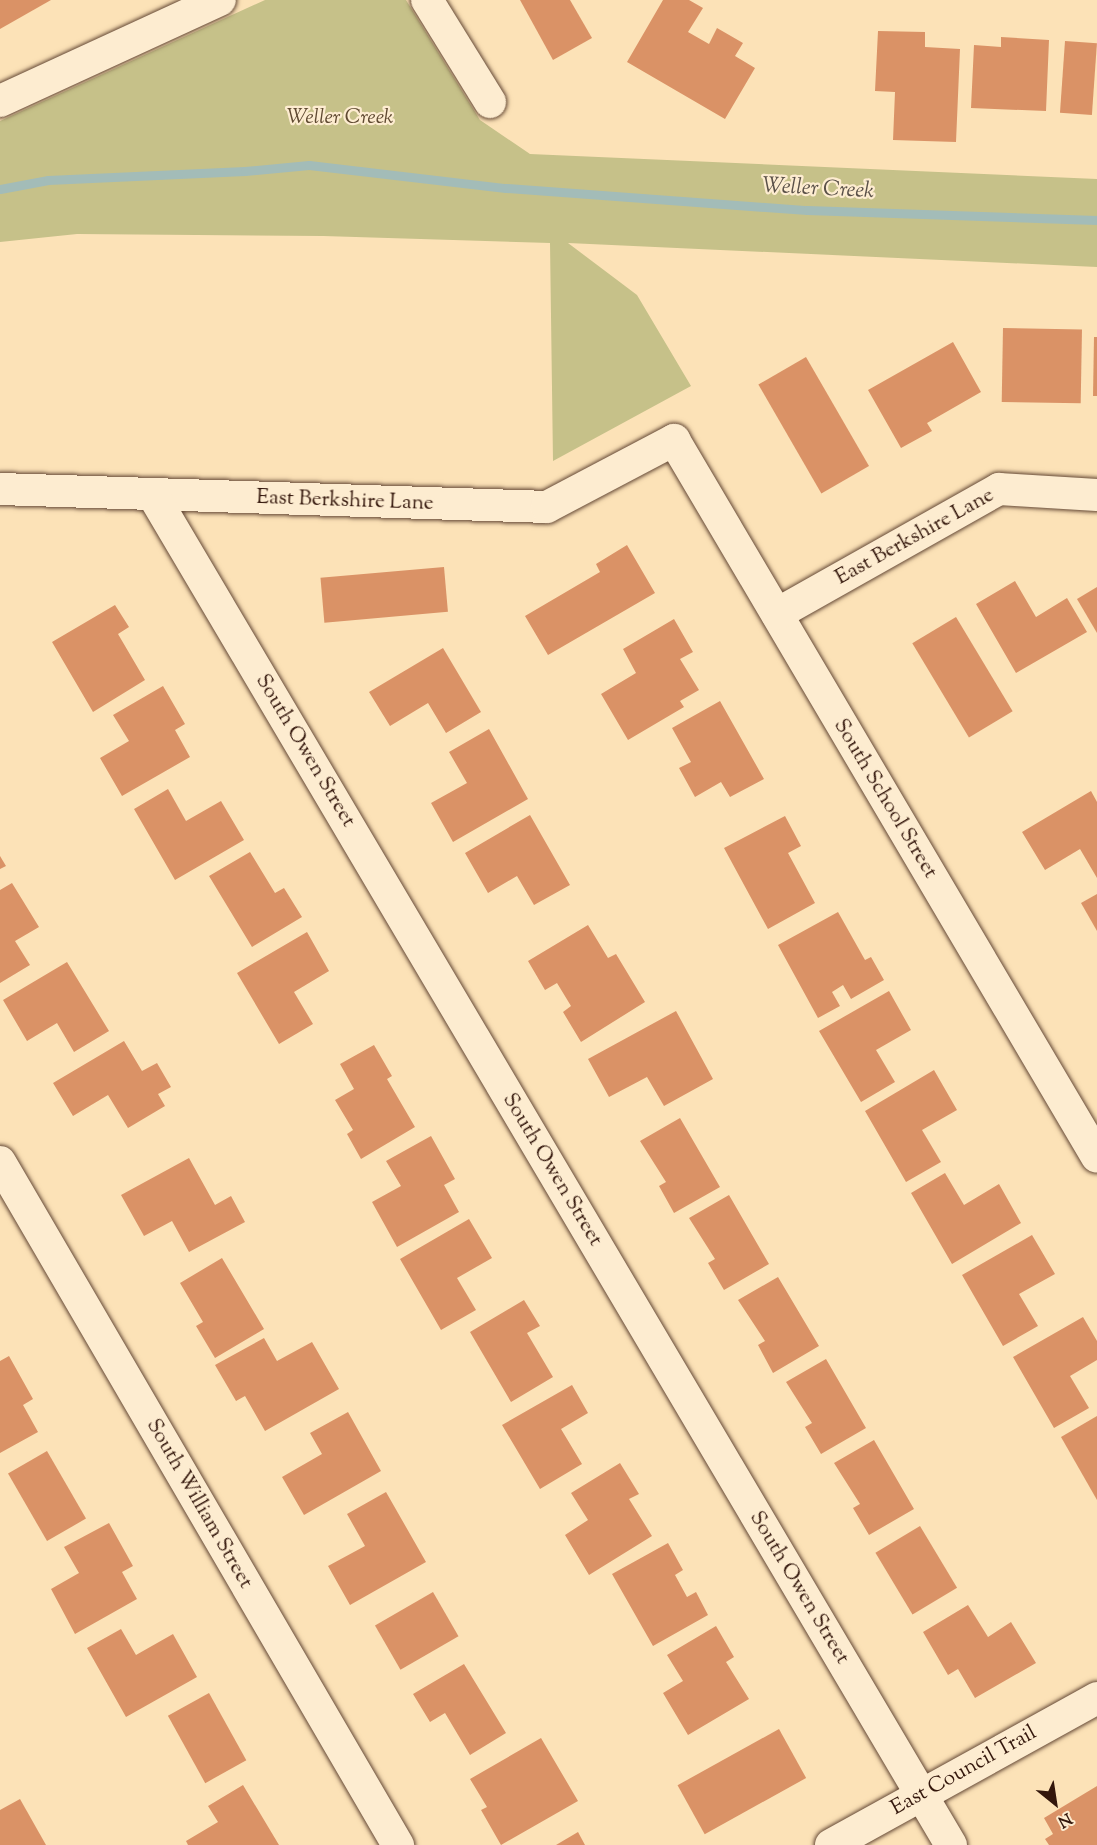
<!DOCTYPE html>
<style>
body{margin:0}
#map{position:relative;width:1097px;height:1845px;overflow:hidden;background:#fce2b7;font-family:"Sorts Mill Goudy",serif}
div>[style]{position:absolute}
.green>*{inset:0;background:#c6c189}
.stream>*{height:9px;margin:-4.5px;padding:0 4.5px;transform-origin:4.5px;border-radius:4.5px;background:#a3bcb8}
.building>*{inset:0;background:#da9266;transform-origin:0 0}
.roads{filter:drop-shadow(0 0 2px #654936) drop-shadow(0 0 2px #654936)}
.minor>*{height:32px;margin:-16px;padding:0 16px;transform-origin:16px;border-radius:16px;background:#fdecd0}
span{translate:-50% -50%;white-space:nowrap;text-align:center;line-height:1.15;-webkit-text-stroke:4.5px #fdecd0;paint-order:stroke}
.park-label{font-size:21px;color:#5f4931;font-style:italic}
.street-label{font-size:21px;color:#33160b}
.water-label{font-size:22px;color:#5a5048;font-style:italic}
.north{position:absolute;left:1025px;top:1773px;width:60px;height:60px;-webkit-text-stroke:4px #fdecd0;paint-order:stroke;rotate:150deg;font-size:16px;font-weight:700;line-height:24px;text-align:center;color:#33160b}
.north::after{content:'';display:block;margin:auto;width:21px;height:27px;background:#33160b;clip-path:polygon(50% 0,100% 100%,50% 72%,0 100%)}
</style>
<div id="map">
<div class="green">
<div style="clip-path:polygon(265px 0,406px 0,480px 120px,530px 154px,1097px 179px,1097px 267px,568px 243px,637px 295px,691px 386px,553px 461px,550px 243px,323px 236px,77px 234px,0 242px,0 121px)"></div>
</div>
<div class="stream">
<div style="left:0;top:189px;width:49px;rotate:-10.6deg"></div>
<div style="left:48px;top:180px;width:197px;rotate:-2.6deg"></div>
<div style="left:245px;top:171px;width:64px;rotate:-5.4deg"></div>
<div style="left:309px;top:165px;width:198px;rotate:6.7deg"></div>
<div style="left:506px;top:188px;width:302px;rotate:4.2deg"></div>
<div style="left:807px;top:210px;width:290px;rotate:2deg"></div>
</div>
<div class="building">
<div style="clip-path:polygon(0 0,51px 0,0 29px)"></div>
<div style="clip-path:polygon(520px 0,570px 0,592px 38px,553px 60px)"></div>
<div style="clip-path:polygon(663px 0,689px 0,703px 8px,688px 32px,709px 44px,717px 28px,743px 43px,735px 56px,755px 68px,725px 119px,627px 62px)"></div>
<div style="clip-path:polygon(878px 31px,925px 32px,925px 47px,960px 49px,956px 142px,893px 140px,895px 92px,875px 91px)"></div>
<div style="clip-path:polygon(1001px 37px,1049px 40px,1046px 111px,971px 108px,974px 45px,1001px 47px)"></div>
<div style="left:1065px;top:41px;width:32px;height:72px;rotate:4deg"></div>
<div style="left:1003px;top:328px;width:79px;height:74px;rotate:1deg"></div>
<div style="clip-path:polygon(1094px 337px,1097px 337px,1097px 396px,1093px 396px)"></div>
<div style="clip-path:polygon(953px 342px,981px 392px,927px 423px,932px 431px,901px 448px,868px 390px)"></div>
<div style="left:806px;top:357px;width:126px;height:55px;rotate:60deg"></div>
<div style="clip-path:polygon(627px 545px,655px 593px,548px 655px,525px 616px,600px 572px,596px 564px)"></div>
<div style="left:444px;top:567px;width:45px;height:124px;rotate:85deg"></div>
<div style="clip-path:polygon(1015px 581px,1036px 617px,1067px 598px,1087px 632px,1016px 673px,976px 604px)"></div>
<div style="clip-path:polygon(1097px 587px,1097px 633px,1077px 599px)"></div>
<div style="clip-path:polygon(115px 605px,129px 627px,118px 634px,145px 680px,93px 712px,52px 642px)"></div>
<div style="left:956px;top:617px;width:110px;height:51px;rotate:59deg"></div>
<div style="clip-path:polygon(674px 619px,693px 652px,680px 659px,699px 690px,680px 701px,684px 707px,628px 740px,601px 694px,636px 673px,623px 649px)"></div>
<div style="clip-path:polygon(443px 648px,481px 712px,446px 733px,428px 703px,390px 726px,369px 692px)"></div>
<div style="clip-path:polygon(163px 686px,185px 724px,175px 730px,190px 757px,122px 796px,100px 758px,129px 741px,113px 715px)"></div>
<div style="clip-path:polygon(720px 701px,764px 779px,730px 797px,721px 782px,695px 797px,679px 768px,691px 762px,672px 728px)"></div>
<div style="clip-path:polygon(489px 729px,528px 799px,453px 842px,431px 803px,467px 783px,449px 752px)"></div>
<div style="clip-path:polygon(168px 789px,186px 821px,221px 801px,244px 840px,175px 880px,134px 809px)"></div>
<div style="clip-path:polygon(1091px 791px,1097px 802px,1097px 878px,1080px 849px,1045px 870px,1022px 832px)"></div>
<div style="clip-path:polygon(530px 815px,570px 885px,534px 905px,517px 876px,488px 893px,465px 853px)"></div>
<div style="clip-path:polygon(785px 816px,801px 846px,788px 853px,815px 903px,768px 929px,724px 848px)"></div>
<div style="clip-path:polygon(250px 852px,275px 893px,284px 888px,302px 917px,252px 947px,209px 876px)"></div>
<div style="clip-path:polygon(0 856px,6px 866px,0 869px)"></div>
<div style="clip-path:polygon(12px 883px,39px 927px,15px 941px,30px 965px,0 983px,0 890px)"></div>
<div style="clip-path:polygon(1097px 894px,1097px 931px,1081px 903px)"></div>
<div style="clip-path:polygon(838px 912px,865px 960px,871px 957px,884px 980px,851px 999px,843px 985px,832px 992px,840px 1006px,818px 1018px,778px 945px)"></div>
<div style="clip-path:polygon(588px 925px,608px 958px,616px 954px,645px 1002px,581px 1042px,563px 1012px,571px 1006px,557px 983px,545px 990px,528px 961px)"></div>
<div style="clip-path:polygon(307px 932px,329px 971px,294px 992px,313px 1024px,279px 1044px,237px 973px)"></div>
<div style="clip-path:polygon(67px 962px,109px 1031px,74px 1052px,57px 1023px,27px 1041px,3px 1000px)"></div>
<div style="clip-path:polygon(889px 991px,911px 1030px,876px 1050px,895px 1082px,861px 1102px,819px 1031px)"></div>
<div style="clip-path:polygon(676px 1011px,713px 1079px,664px 1106px,647px 1077px,609px 1097px,588px 1059px)"></div>
<div style="clip-path:polygon(124px 1041px,142px 1071px,157px 1063px,171px 1087px,158px 1094px,165px 1106px,128px 1128px,108px 1095px,73px 1116px,53px 1083px)"></div>
<div style="clip-path:polygon(374px 1045px,392px 1076px,387px 1079px,415px 1127px,361px 1159px,347px 1134px,353px 1130px,335px 1100px,354px 1089px,340px 1064px)"></div>
<div style="clip-path:polygon(934px 1070px,957px 1110px,922px 1130px,941px 1162px,906px 1182px,865px 1111px)"></div>
<div style="clip-path:polygon(680px 1118px,720px 1187px,674px 1213px,659px 1186px,666px 1182px,640px 1141px)"></div>
<div style="clip-path:polygon(431px 1136px,455px 1179px,444px 1185px,459px 1212px,397px 1247px,372px 1202px,401px 1186px,386px 1161px)"></div>
<div style="clip-path:polygon(189px 1158px,215px 1205px,231px 1196px,245px 1222px,189px 1252px,172px 1221px,144px 1236px,121px 1195px)"></div>
<div style="clip-path:polygon(945px 1173px,964px 1205px,999px 1184px,1021px 1223px,952px 1264px,911px 1193px)"></div>
<div style="clip-path:polygon(729px 1195px,769px 1264px,724px 1290px,708px 1263px,715px 1259px,689px 1218px)"></div>
<div style="clip-path:polygon(469px 1219px,492px 1258px,457px 1278px,476px 1310px,441px 1330px,400px 1259px)"></div>
<div style="clip-path:polygon(1032px 1235px,1055px 1274px,1019px 1294px,1038px 1326px,1003px 1346px,962px 1275px)"></div>
<div style="clip-path:polygon(222px 1258px,264px 1329px,215px 1358px,196px 1326px,203px 1322px,180px 1283px)"></div>
<div style="clip-path:polygon(778px 1277px,819px 1346px,773px 1373px,758px 1345px,765px 1341px,738px 1300px)"></div>
<div style="clip-path:polygon(524px 1300px,540px 1326px,527px 1333px,553px 1377px,511px 1402px,470px 1332px)"></div>
<div style="clip-path:polygon(1083px 1317px,1097px 1341px,1097px 1360px,1070px 1376px,1089px 1408px,1054px 1428px,1013px 1357px)"></div>
<div style="clip-path:polygon(264px 1338px,277px 1361px,312px 1342px,339px 1389px,265px 1431px,245px 1396px,236px 1401px,215px 1365px)"></div>
<div style="clip-path:polygon(9px 1356px,33px 1399px,23px 1405px,38px 1432px,0 1453px,0 1361px)"></div>
<div style="clip-path:polygon(826px 1359px,866px 1428px,821px 1454px,805px 1427px,812px 1423px,786px 1382px)"></div>
<div style="clip-path:polygon(572px 1385px,588px 1413px,561px 1429px,582px 1464px,540px 1489px,502px 1425px)"></div>
<div style="clip-path:polygon(348px 1412px,381px 1471px,304px 1515px,282px 1477px,322px 1454px,310px 1433px)"></div>
<div style="clip-path:polygon(1097px 1416px,1097px 1500px,1061px 1437px)"></div>
<div style="clip-path:polygon(874px 1440px,914px 1509px,869px 1535px,853px 1508px,860px 1504px,834px 1463px)"></div>
<div style="left:47px;top:1451px;width:78px;height:45px;rotate:60deg"></div>
<div style="clip-path:polygon(620px 1463px,639px 1494px,629px 1499px,652px 1536px,589px 1575px,565px 1535px,588px 1520px,571px 1493px)"></div>
<div style="clip-path:polygon(386px 1492px,426px 1562px,350px 1605px,328px 1566px,365px 1546px,347px 1514px)"></div>
<div style="clip-path:polygon(109px 1523px,133px 1566px,122px 1572px,137px 1599px,75px 1634px,51px 1589px,79px 1573px,64px 1547px)"></div>
<div style="left:920px;top:1526px;width:72px;height:52px;rotate:59deg"></div>
<div style="clip-path:polygon(668px 1543px,683px 1570px,675px 1575px,687px 1597px,696px 1592px,708px 1615px,653px 1646px,612px 1574px)"></div>
<div style="left:433px;top:1592px;width:51px;height:67px;rotate:60deg"></div>
<div style="clip-path:polygon(968px 1605px,988px 1637px,1011px 1622px,1036px 1663px,975px 1698px,958px 1669px,948px 1675px,923px 1632px)"></div>
<div style="clip-path:polygon(716px 1626px,734px 1657px,726px 1662px,749px 1699px,688px 1735px,663px 1693px,683px 1681px,667px 1655px)"></div>
<div style="clip-path:polygon(121px 1629px,136px 1655px,173px 1634px,197px 1677px,126px 1717px,87px 1648px)"></div>
<div style="clip-path:polygon(464px 1664px,506px 1733px,470px 1755px,445px 1713px,430px 1722px,413px 1694px)"></div>
<div style="left:209px;top:1693px;width:77px;height:47px;rotate:61deg"></div>
<div style="left:779px;top:1729px;width:56px;height:116px;rotate:61deg"></div>
<div style="clip-path:polygon(541px 1738px,578px 1801px,501px 1845px,481px 1810px,487px 1807px,470px 1779px)"></div>
<div style="clip-path:polygon(243px 1785px,279px 1845px,188px 1845px,186px 1841px,218px 1822px,208px 1806px)"></div>
<div style="clip-path:polygon(1097px 1786px,1097px 1845px,1049px 1845px,1045px 1839px,1053px 1834px,1044px 1818px)"></div>
<div style="clip-path:polygon(20px 1799px,46px 1845px,0 1845px,0 1810px)"></div>
<div style="clip-path:polygon(578px 1832px,585px 1845px,556px 1845px)"></div>
</div>
<div class="roads">
<div class="minor">
<div style="left:427px;top:0;width:120px;rotate:58.3deg"></div>
<div style="left:0;top:101px;width:242px;rotate:-24.7deg"></div>
<div style="left:0;top:489px;width:547px;rotate:1.88deg"></div>
<div style="left:547px;top:507px;width:144px;rotate:-27.8deg"></div>
<div style="left:674px;top:440px;width:832px;rotate:59.46deg"></div>
<div style="left:153px;top:495px;width:1568px;rotate:59.41deg"></div>
<div style="left:777px;top:614px;width:255px;rotate:-29.4deg"></div>
<div style="left:999px;top:489px;width:98px;rotate:3.5deg"></div>
<div style="left:0;top:1162px;width:791px;rotate:59.77deg"></div>
<div style="left:831px;top:1845px;width:304px;rotate:-28.9deg"></div>
</div>
</div>
<div class="park-label">
<span style="left:340px;top:118px">Weller Creek</span>
</div>
<div class="street-label">
<span style="left:345px;top:501px;rotate:2deg">East Berkshire Lane</span>
<span style="left:915px;top:537px;rotate:-29deg">East Berkshire Lane</span>
<span style="left:305px;top:751px;rotate:59deg">South Owen Street</span>
<span style="left:885px;top:799px;rotate:59deg">South School Street</span>
<span style="left:552px;top:1170px;rotate:59deg">South Owen Street</span>
<span style="left:199px;top:1504px;rotate:60deg">South William Street</span>
<span style="left:799px;top:1588px;rotate:59deg">South Owen Street</span>
<span style="left:964px;top:1771px;rotate:-29deg">East Council Trail</span>
</div>
<div class="water-label">
<span style="left:818px;top:190px;rotate:3deg">Weller Creek</span>
</div>
<div class="north">N</div>
</div>
